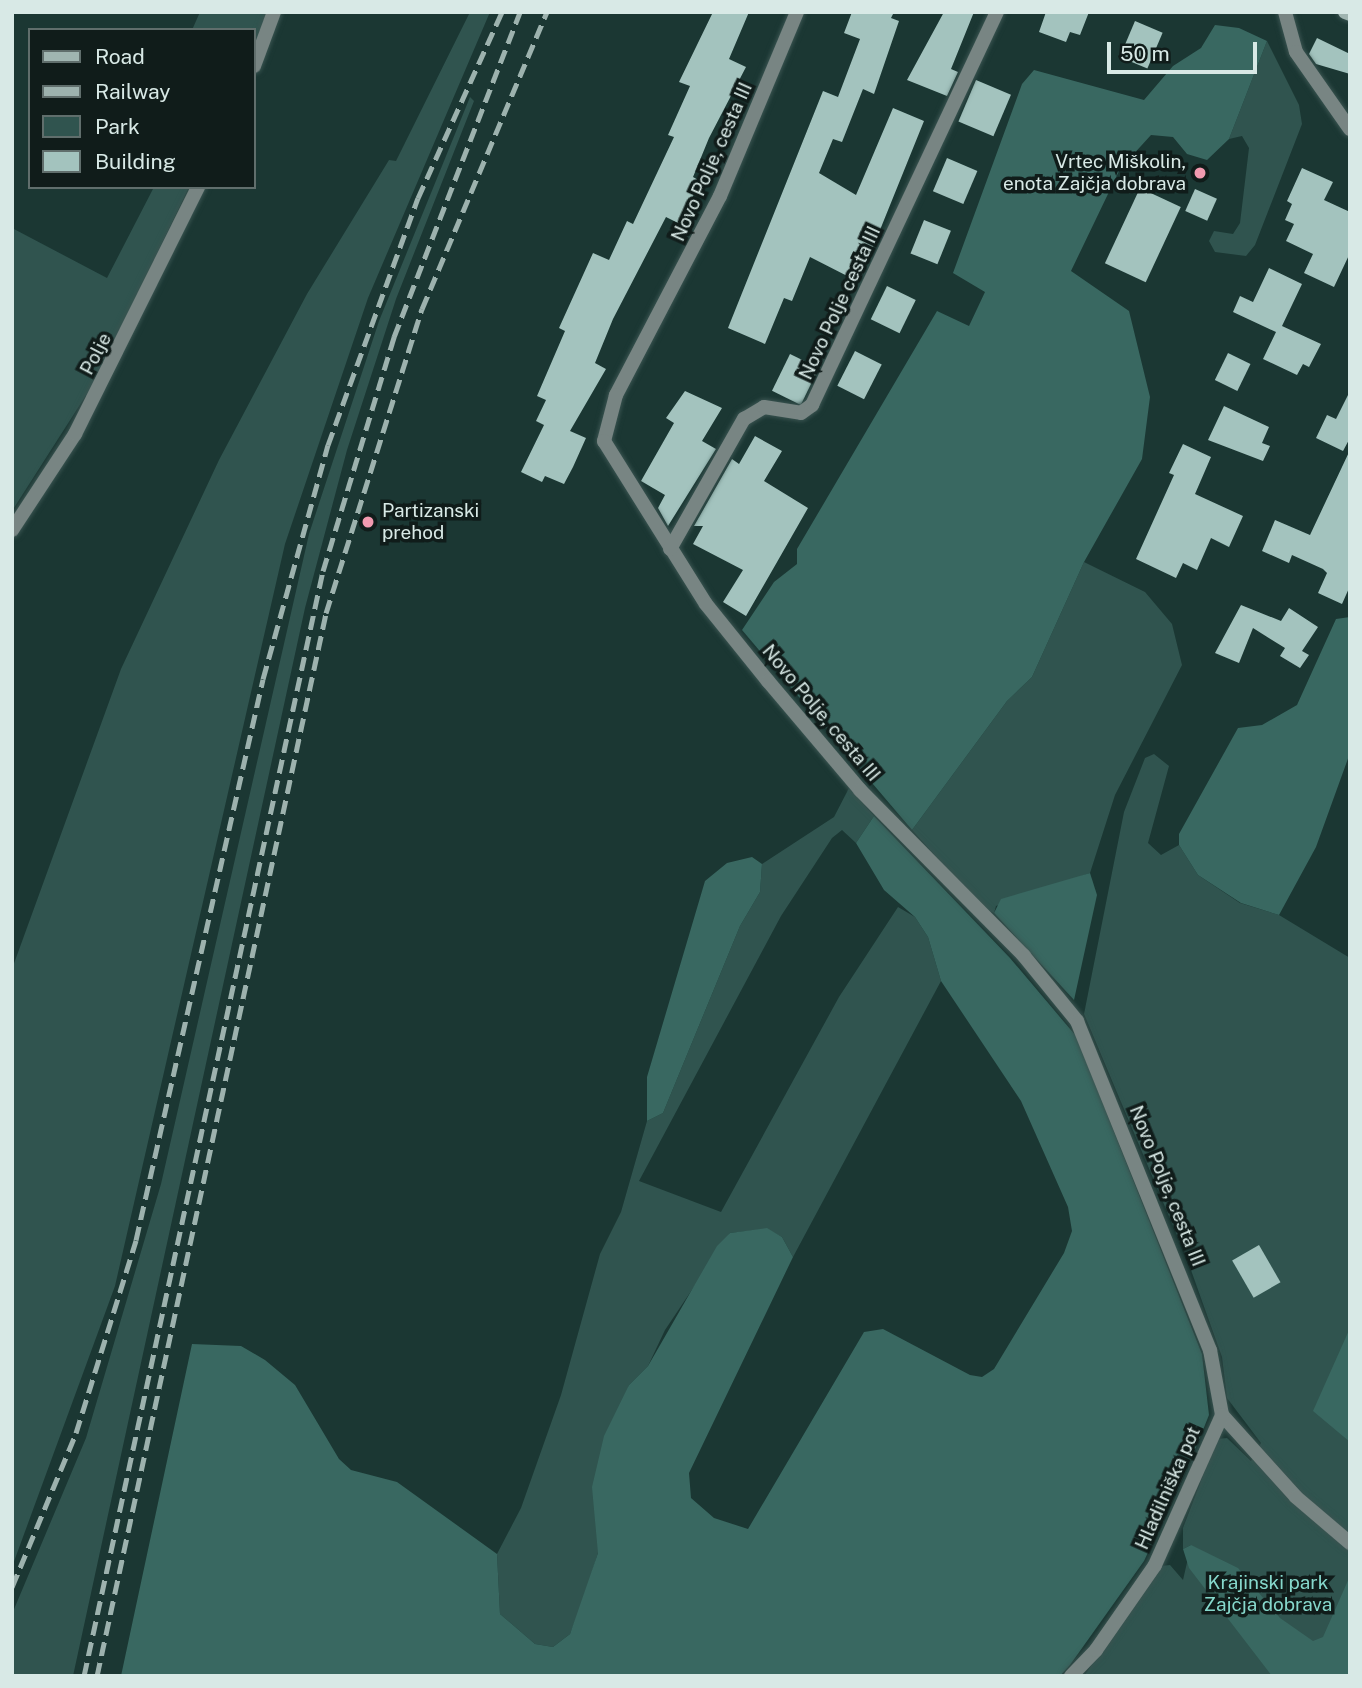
<!DOCTYPE html>
<meta charset="utf-8">
<style>
body{margin:0}
#map{position:relative;width:1362px;height:1688px;overflow:hidden;background:#1b3733;font-family:"Public Sans",sans-serif}
div>[style]{position:absolute}
.green>*{inset:0;background:#30544f}
.forest>*{inset:0;background:#396861}
.building>*{inset:0;background:#a3c3be;transform-origin:0 0}
.roads{filter:drop-shadow(0 0 2px #395350) drop-shadow(0 0 2px #395350)}
.minor>*{height:14px;margin:-7px;padding:0 7px;transform-origin:7px;border-radius:7px;background:#788583}
.secondary>*{height:14px;margin:-7px;padding:0 7px;transform-origin:7px;border-radius:7px;background:#a0b5b1}
.rail>*{height:5px;margin-top:-2.5px;transform-origin:0;background:repeating-linear-gradient(90deg,#9db2ae 0 14px,transparent 0 21px)}
.dots>*{width:19px;height:19px;translate:-50% -50%;box-sizing:border-box;border:4px solid #101c1a;border-radius:50%}
span{translate:-50% -50%;white-space:nowrap;text-align:center;line-height:1.15;-webkit-text-stroke:7px #101c1a;paint-order:stroke}
.street-label{font-size:19px;color:#d8e9e6}
.poi-label{font-size:19px;color:#d8e9e6}
.right{translate:-100% -50%;text-align:right}
.left{translate:0 -50%;text-align:left}
.park-label{font-size:19px;color:#86d8cc}
.frame{position:absolute;inset:0;border:14px solid #d8e9e6;pointer-events:none}
.legend{position:absolute;left:28px;top:28px;width:228px;height:161px;box-sizing:border-box;background:#101c1a;border:2px solid #606e6c;margin:0;padding:9px 12px;list-style:none;font-size:21px;color:#d8e9e6}
.legend li{display:flex;align-items:center;gap:14px;height:35px}
.legend b{width:35px;border:2px solid #606e6c}
.scale{position:absolute;left:1107px;top:42px;width:150px;height:32px;box-sizing:border-box;border:4px solid #d8e9e6;border-top:0;padding-left:9px;font-size:21px;line-height:24px;white-space:nowrap;color:#d8e9e6;-webkit-text-stroke:5px #101c1a;paint-order:stroke}
</style>
<div id="map">
<div class="green">
<div style="clip-path:polygon(200px 12px,268px 12px,254px 51px,254px 30px,192px 30px)"></div>
<div style="clip-path:polygon(470px 12px,490px 12px,368px 298px,285px 544px,115px 1286px,12px 1567px,12px 969px,121px 669px,219px 460px,307px 294px,389px 160px,396px 161px)"></div>
<div style="clip-path:polygon(1267px 41px,1299px 105px,1302px 124px,1255px 245px,1246px 256px,1215px 252px,1209px 241px,1214px 231px,1233px 234px,1240px 223px,1249px 148px,1242px 136px,1229px 139px)"></div>
<div style="clip-path:polygon(470px 97px,474px 101px,396px 299px,347px 450px,305px 608px,73px 1676px,12px 1676px,12px 1614px,86px 1438px,161px 1184px,309px 534px,379px 321px)"></div>
<div style="clip-path:polygon(154px 187px,189px 187px,97px 378px,12px 511px,12px 228px,107px 278px)"></div>
<div style="clip-path:polygon(1084px 562px,1145px 592px,1172px 624px,1182px 665px,1115px 795px,1090px 873px,996px 906px,994px 913px,982px 907px,912px 830px,1007px 701px,1032px 677px)"></div>
<div style="clip-path:polygon(1154px 754px,1169px 766px,1148px 843px,1161px 855px,1179px 845px,1198px 875px,1240px 903px,1279px 915px,1350px 958px,1350px 1676px,1084px 1676px,1161px 1566px,1170px 1565px,1183px 1580px,1191px 1545px,1183px 1549px,1183px 1528px,1217px 1439px,1227px 1438px,1251px 1461px,1261px 1443px,1227px 1398px,1222px 1357px,1187px 1259px,1084px 1014px,1124px 812px,1145px 758px)"></div>
<div style="clip-path:polygon(849px 788px,874px 816px,856px 843px,842px 830px,832px 838px,781px 916px,639px 1181px,721px 1212px,839px 997px,898px 907px,915px 917px,928px 937px,941px 981px,793px 1257px,782px 1237px,767px 1229px,730px 1233px,665px 1330px,648px 1366px,629px 1385px,598px 1527px,598px 1553px,582px 1604px,570px 1634px,553px 1647px,535px 1644px,500px 1614px,497px 1554px,521px 1508px,561px 1395px,600px 1254px,621px 1212px,647px 1121px,663px 1113px,740px 926px,760px 892px,762px 864px,834px 817px)"></div>
</div>
<div class="forest">
<div style="clip-path:polygon(1215px 25px,1239px 28px,1267px 41px,1229px 139px,1207px 160px,1187px 154px,1173px 137px,1151px 135px,1120px 169px,1071px 271px,1129px 311px,1150px 397px,1142px 459px,1084px 562px,1032px 677px,1007px 701px,912px 830px,742px 630px,774px 582px,797px 564px,797px 549px,937px 311px,969px 326px,985px 292px,953px 273px,1022px 84px,1034px 70px,1144px 100px,1173px 66px,1201px 48px)"></div>
<div style="clip-path:polygon(1350px 617px,1350px 753px,1316px 847px,1279px 915px,1241px 903px,1198px 875px,1179px 845px,1179px 834px,1238px 728px,1262px 725px,1297px 705px,1336px 619px)"></div>
<div style="clip-path:polygon(874px 816px,1010px 958px,1076px 1036px,1202px 1354px,1209px 1415px,1189px 1465px,1144px 1561px,1070px 1665px,1060px 1676px,121px 1676px,192px 1344px,241px 1346px,265px 1360px,295px 1385px,339px 1459px,351px 1470px,397px 1482px,497px 1554px,500px 1614px,535px 1644px,553px 1647px,570px 1634px,598px 1553px,592px 1487px,604px 1436px,629px 1385px,648px 1366px,717px 1246px,730px 1233px,767px 1228px,782px 1237px,793px 1257px,689px 1473px,691px 1498px,714px 1518px,748px 1529px,864px 1332px,883px 1329px,970px 1375px,982px 1377px,994px 1369px,1064px 1253px,1072px 1231px,1068px 1207px,1021px 1101px,941px 981px,928px 937px,915px 917px,884px 890px,856px 843px)"></div>
<div style="clip-path:polygon(752px 857px,762px 864px,760px 892px,740px 926px,663px 1113px,647px 1121px,647px 1077px,705px 881px,727px 863px)"></div>
<div style="clip-path:polygon(1090px 873px,1097px 895px,1074px 1000px,994px 913px,1001px 899px)"></div>
<div style="clip-path:polygon(1350px 1328px,1350px 1442px,1313px 1411px)"></div>
<div style="clip-path:polygon(1191px 1545px,1238px 1568px,1280px 1618px,1313px 1641px,1323px 1637px,1350px 1576px,1350px 1676px,1272px 1676px,1189px 1568px,1183px 1549px)"></div>
</div>
<div class="building">
<div style="clip-path:polygon(713px 12px,749px 12px,729px 59px,746px 67px,709px 138px,693px 177px,700px 181px,680px 224px,666px 217px,613px 319px,595px 363px,606px 369px,570px 431px,586px 438px,573px 467px,564px 484px,545px 476px,542px 482px,521px 472px,544px 425px,536px 421px,546px 400px,537px 396px,565px 331px,559px 328px,593px 253px,609px 260px,627px 221px,633px 224px,674px 137px,668px 135px,690px 86px,679px 82px)"></div>
<div style="clip-path:polygon(852px 12px,894px 12px,891px 18px,899px 21px,874px 94px,863px 89px,842px 142px,833px 139px,819px 173px,856px 195px,893px 108px,924px 121px,859px 282px,810px 257px,792px 301px,784px 298px,765px 344px,728px 328px,823px 91px,838px 97px,860px 39px,844px 33px)"></div>
<div style="clip-path:polygon(944px 12px,974px 12px,951px 69px,958px 72px,947px 96px,907px 80px)"></div>
<div style="clip-path:polygon(1046px 12px,1089px 12px,1080px 35px,1070px 32px,1066px 42px,1039px 32px)"></div>
<div style="left:1135px;top:21px;width:30px;height:39px;rotate:23deg"></div>
<div style="clip-path:polygon(1317px 38px,1350px 54px,1350px 74px,1316px 64px,1309px 54px)"></div>
<div style="left:976px;top:80px;width:38px;height:45px;rotate:23deg"></div>
<div style="left:947px;top:158px;width:33px;height:36px;rotate:23deg"></div>
<div style="clip-path:polygon(1302px 168px,1333px 182px,1324px 200px,1350px 212px,1350px 253px,1334px 287px,1304px 273px,1313px 254px,1286px 241px,1294px 224px,1285px 220px,1292px 204px,1287px 201px)"></div>
<div style="left:1140px;top:188px;width:45px;height:83px;rotate:25deg"></div>
<div style="left:1195px;top:189px;width:24px;height:24px;rotate:24deg"></div>
<div style="left:924px;top:220px;width:29px;height:36px;rotate:22deg"></div>
<div style="clip-path:polygon(1269px 268px,1302px 284px,1282px 326px,1321px 344px,1309px 367px,1303px 364px,1297px 375px,1263px 359px,1276px 332px,1233px 312px,1240px 296px,1253px 302px)"></div>
<div style="left:887px;top:286px;width:32px;height:37px;rotate:26deg"></div>
<div style="left:855px;top:351px;width:30px;height:39px;rotate:27deg"></div>
<div style="left:1228px;top:353px;width:25px;height:30px;rotate:26deg"></div>
<div style="left:790px;top:354px;width:32px;height:41px;rotate:26deg"></div>
<div style="clip-path:polygon(685px 391px,722px 408px,702px 441px,716px 449px,668px 526px,658px 508px,665px 495px,641px 481px,674px 423px,666px 418px)"></div>
<div style="clip-path:polygon(1350px 391px,1350px 438px,1343px 451px,1316px 438px,1327px 415px,1336px 419px)"></div>
<div style="clip-path:polygon(1224px 406px,1269px 427px,1262px 443px,1270px 446px,1263px 461px,1208px 440px)"></div>
<div style="clip-path:polygon(755px 436px,782px 451px,764px 481px,808px 508px,746px 616px,723px 602px,743px 570px,693px 544px,703px 526px,694px 526px,732px 459px,739px 464px)"></div>
<div style="clip-path:polygon(1183px 444px,1211px 457px,1195px 494px,1243px 516px,1229px 547px,1211px 538px,1197px 570px,1183px 563px,1176px 578px,1136px 559px,1174px 475px,1169px 473px)"></div>
<div style="clip-path:polygon(1350px 450px,1350px 586px,1342px 604px,1318px 593px,1327px 573px,1323px 569px,1292px 555px,1289px 563px,1262px 551px,1275px 520px,1310px 535px)"></div>
<div style="clip-path:polygon(1241px 605px,1281px 621px,1289px 608px,1318px 627px,1302px 651px,1309px 655px,1300px 668px,1280px 656px,1285px 648px,1253px 628px,1239px 663px,1215px 653px)"></div>
<div style="left:1259px;top:1245px;width:43px;height:31px;rotate:60deg"></div>
</div>
<div class="roads">
<div class="minor">
<div style="left:797px;top:12px;width:199px;rotate:112.7deg"></div>
<div style="left:720px;top:196px;width:225px;rotate:117.6deg"></div>
<div style="left:616px;top:395px;width:48px;rotate:104.6deg"></div>
<div style="left:604px;top:441px;width:192px;rotate:58deg"></div>
<div style="left:706px;top:604px;width:99px;rotate:51.2deg"></div>
<div style="left:768px;top:681px;width:143px;rotate:49.8deg"></div>
<div style="left:860px;top:790px;width:233px;rotate:45.3deg"></div>
<div style="left:1024px;top:956px;width:84px;rotate:50.8deg"></div>
<div style="left:1077px;top:1021px;width:355px;rotate:68deg"></div>
<div style="left:1210px;top:1350px;width:66px;rotate:79.5deg"></div>
<div style="left:1222px;top:1415px;width:110px;rotate:47.9deg"></div>
<div style="left:1296px;top:1497px;width:71px;rotate:40.4deg"></div>
<div style="left:1285px;top:12px;width:41px;rotate:74.6deg"></div>
<div style="left:1296px;top:52px;width:94px;rotate:55deg"></div>
<div style="left:254px;top:66px;width:58px;rotate:-69.7deg"></div>
<div style="left:12px;top:530px;width:115px;rotate:-56.7deg"></div>
<div style="left:75px;top:434px;width:276px;rotate:-63.5deg"></div>
<div style="left:670px;top:549px;width:150px;rotate:-60.4deg"></div>
<div style="left:744px;top:419px;width:23px;rotate:-31deg"></div>
<div style="left:764px;top:407px;width:37px;rotate:9deg"></div>
<div style="left:801px;top:413px;width:14px;rotate:-36deg"></div>
<div style="left:812px;top:405px;width:434px;rotate:-64.8deg"></div>
<div style="left:1071px;top:1676px;width:36px;rotate:-46deg"></div>
<div style="left:1096px;top:1650px;width:103px;rotate:-55.2deg"></div>
<div style="left:1155px;top:1565px;width:164px;rotate:-65.9deg"></div>
</div>
<div class="secondary">
<div style="left:1345px;top:12px;width:5px;rotate:22deg"></div>
</div>
</div>
<div class="rail">
<div style="left:12px;top:1587px;width:167px;rotate:-67.4deg"></div>
<div style="left:76px;top:1433px;width:202px;rotate:-72.7deg"></div>
<div style="left:136px;top:1240px;width:575px;rotate:-77.24deg"></div>
<div style="left:263px;top:679px;width:243px;rotate:-74.5deg"></div>
<div style="left:328px;top:445px;width:263px;rotate:-70deg"></div>
<div style="left:418px;top:198px;width:204px;rotate:-65.7deg"></div>
<div style="left:84px;top:1676px;width:1131px;rotate:-77.8deg"></div>
<div style="left:323px;top:571px;width:245px;rotate:-73.1deg"></div>
<div style="left:394px;top:337px;width:349px;rotate:-68.8deg"></div>
<div style="left:97px;top:1676px;width:1087px;rotate:-77.84deg"></div>
<div style="left:326px;top:613px;width:319px;rotate:-72.5deg"></div>
<div style="left:422px;top:309px;width:322px;rotate:-67.2deg"></div>
</div>
<div class="dots">
<div style="left:1200px;top:173px;background:#f29ab0"></div>
<div style="left:368px;top:522px;background:#f29ab0"></div>
</div>
<div class="street-label">
<span style="left:712px;top:162px;rotate:-66deg">Novo Polje, cesta III</span>
<span style="left:840px;top:303px;rotate:-65deg">Novo Polje cesta III</span>
<span style="left:96px;top:354px;rotate:-62deg">Polje</span>
<span style="left:821px;top:713px;rotate:50deg">Novo Polje, cesta III</span>
<span style="left:1167px;top:1186px;rotate:68deg">Novo Polje, cesta III</span>
<span style="left:1168px;top:1488px;rotate:-66deg">Hladilniška pot</span>
</div>
<div class="poi-label">
<span class="right" style="left:1186px;top:173px">Vrtec Miškolin,<br>enota Zajčja dobrava</span>
<span class="left" style="left:382px;top:522px">Partizanski<br>prehod</span>
</div>
<div class="park-label">
<span style="left:1268px;top:1594px">Krajinski park<br>Zajčja dobrava</span>
</div>
<div class="frame"></div>
<ul class="legend">
<li><b style="height:9px;background:#a0b5b1"></b>Road</li>
<li><b style="height:9px;background:#9db2ae"></b>Railway</li>
<li><b style="height:19px;background:#30544f"></b>Park</li>
<li><b style="height:19px;background:#a3c3be"></b>Building</li>
</ul>
<div class="scale">50 m</div>
</div>
